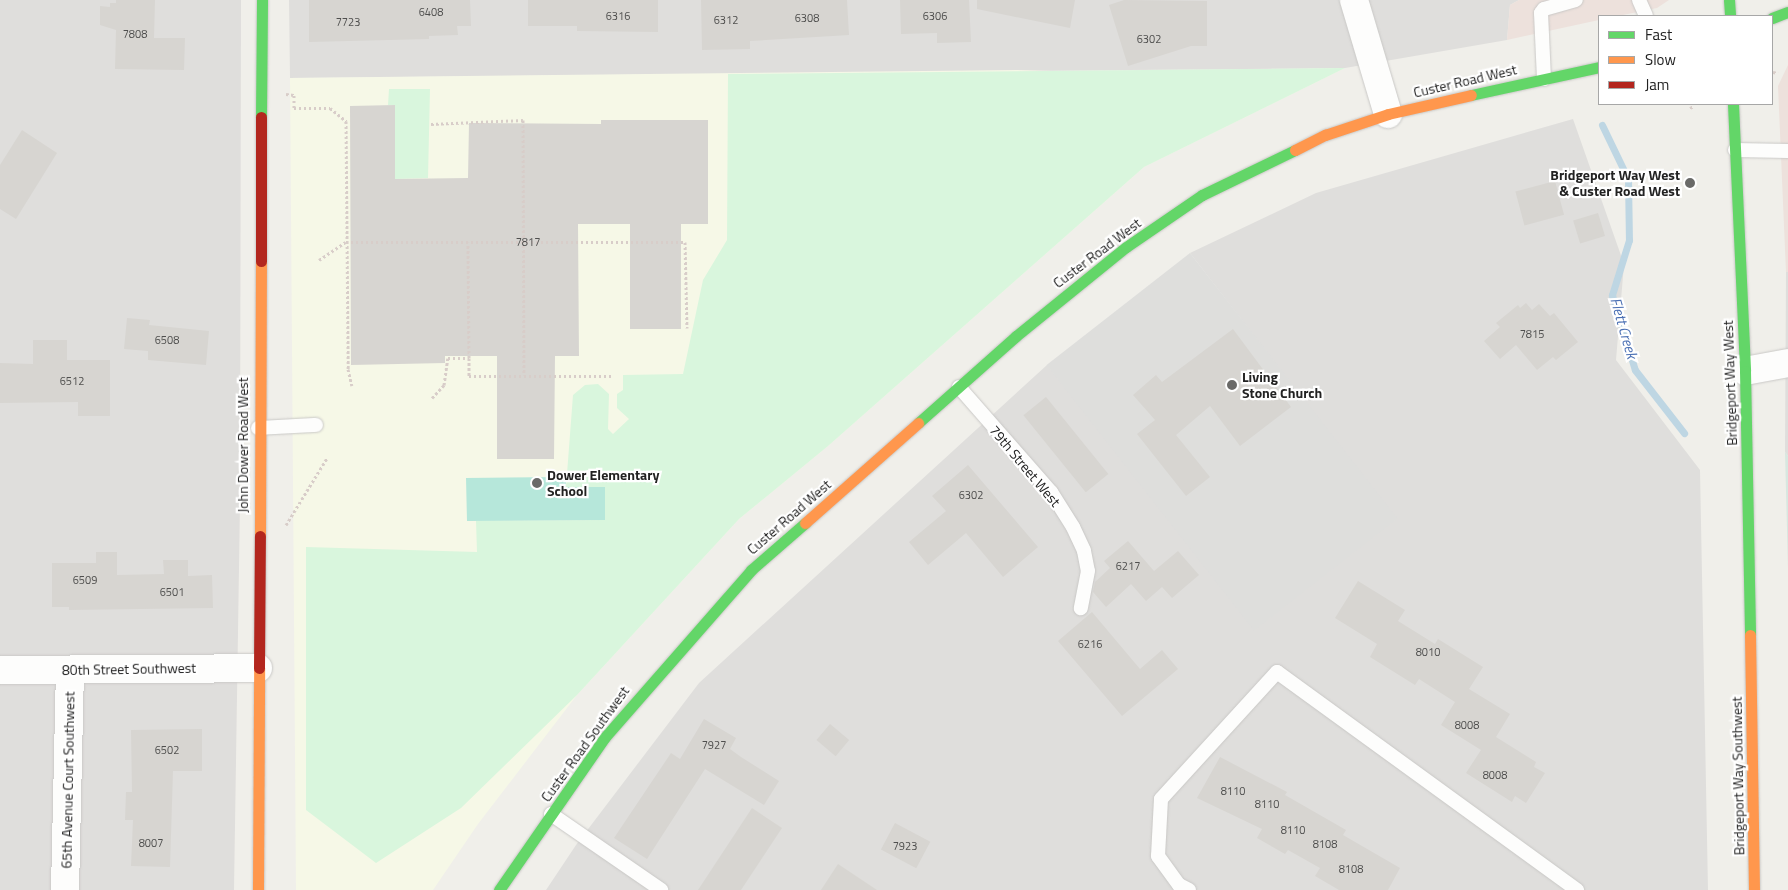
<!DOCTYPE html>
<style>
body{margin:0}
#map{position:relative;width:1788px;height:890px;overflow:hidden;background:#f0efea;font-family:"Titillium Web",sans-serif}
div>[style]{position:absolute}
.residential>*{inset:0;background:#dfdedc}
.commercial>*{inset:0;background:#ede1dc}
.education>*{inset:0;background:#f6f8e7}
.religious>*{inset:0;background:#dededc;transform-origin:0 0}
.wetland>*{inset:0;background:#d8e7e0}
.park>*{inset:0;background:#d9f6dd}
.pitch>*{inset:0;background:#b6e7da}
.stream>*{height:7px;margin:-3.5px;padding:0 3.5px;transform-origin:3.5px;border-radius:3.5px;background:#bed6e3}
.building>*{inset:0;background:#d7d5d1;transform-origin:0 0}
.path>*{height:3px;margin-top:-1.5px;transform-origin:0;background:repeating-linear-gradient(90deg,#d8cdc9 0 2.5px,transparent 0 5px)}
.roads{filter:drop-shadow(0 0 1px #c9c8c6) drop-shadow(0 0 1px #c9c8c6)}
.lane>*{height:14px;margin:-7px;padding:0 7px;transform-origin:7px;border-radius:7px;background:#fdfdfc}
.street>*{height:28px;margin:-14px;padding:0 14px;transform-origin:14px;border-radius:14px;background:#fdfdfc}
.fast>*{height:11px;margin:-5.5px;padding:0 5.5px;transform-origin:5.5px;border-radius:5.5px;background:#63d668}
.slow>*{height:11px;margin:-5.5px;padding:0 5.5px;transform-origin:5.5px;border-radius:5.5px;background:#ff974d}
.jam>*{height:11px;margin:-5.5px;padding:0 5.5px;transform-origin:5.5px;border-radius:5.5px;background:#b3261e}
.dots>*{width:14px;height:14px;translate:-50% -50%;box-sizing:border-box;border:2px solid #fff;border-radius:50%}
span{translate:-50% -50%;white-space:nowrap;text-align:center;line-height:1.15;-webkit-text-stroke:4.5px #fff;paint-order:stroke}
.number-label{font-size:11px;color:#4f4f4e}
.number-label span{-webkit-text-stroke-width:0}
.street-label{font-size:14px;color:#222}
.poi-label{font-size:14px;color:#222;font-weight:700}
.right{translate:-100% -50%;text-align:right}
.left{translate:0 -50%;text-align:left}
.water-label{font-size:15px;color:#4b70b4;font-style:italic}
.legend{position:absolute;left:1598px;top:15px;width:175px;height:90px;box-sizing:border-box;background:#fff;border:1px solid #a7a7a7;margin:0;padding:6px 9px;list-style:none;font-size:15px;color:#222}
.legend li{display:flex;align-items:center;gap:10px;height:25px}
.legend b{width:25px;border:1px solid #a7a7a7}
</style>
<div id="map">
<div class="residential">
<div style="clip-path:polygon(0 0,241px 0,240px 503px,234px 890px,0 890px)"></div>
<div style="clip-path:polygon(289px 0,1519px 0,1510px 5px,1507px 40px,1345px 68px,290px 78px)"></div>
<div style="clip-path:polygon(1573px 119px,1624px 264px,1616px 360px,1700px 470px,1708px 890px,546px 890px,576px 845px,699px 683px,1047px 365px,1254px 622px,1396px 519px,1190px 253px,1316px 193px)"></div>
<div style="clip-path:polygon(1786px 272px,1788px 272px,1788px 456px,1785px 452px)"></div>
</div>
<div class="commercial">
<div style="clip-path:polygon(1519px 0,1669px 0,1657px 8px,1618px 16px,1599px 16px,1599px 20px,1507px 40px,1510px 5px)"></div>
<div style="clip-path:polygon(1788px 65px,1788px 272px,1786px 272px,1778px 86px)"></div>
</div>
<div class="education">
<div style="clip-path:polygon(1345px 68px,1144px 167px,828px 446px,739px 519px,577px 695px,478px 824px,433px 890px,296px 890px,290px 78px,1017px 70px,1121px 73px)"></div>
</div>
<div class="religious">
<div style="left:1190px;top:253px;width:337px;height:182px;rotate:52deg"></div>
</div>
<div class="wetland">
<div style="clip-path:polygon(1785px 452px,1788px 456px,1788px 569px)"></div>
</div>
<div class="park">
<div style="clip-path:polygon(1345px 68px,1144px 167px,828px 446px,739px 519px,577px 695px,461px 808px,376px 863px,306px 810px,306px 547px,477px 552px,476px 521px,605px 520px,566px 487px,573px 395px,585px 385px,598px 384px,609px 394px,608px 429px,613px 434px,629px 419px,617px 408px,617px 394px,623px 390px,623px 375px,683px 374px,703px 280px,727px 240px,728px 74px)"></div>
<div style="clip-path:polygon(389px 89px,430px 89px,428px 178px,395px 179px,395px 105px,388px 105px)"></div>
</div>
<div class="pitch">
<div style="clip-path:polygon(566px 477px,566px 487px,605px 487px,605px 520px,467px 521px,466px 478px)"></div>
</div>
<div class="stream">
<div style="left:1602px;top:125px;width:60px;rotate:64.3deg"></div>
<div style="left:1628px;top:179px;width:61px;rotate:89.1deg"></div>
<div style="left:1629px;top:240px;width:58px;rotate:107.2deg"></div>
<div style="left:1612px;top:295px;width:78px;rotate:73deg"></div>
<div style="left:1635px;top:370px;width:80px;rotate:52.1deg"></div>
</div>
<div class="building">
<div style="clip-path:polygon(116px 0,155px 0,154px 38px,185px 38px,184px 70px,115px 69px,116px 30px,100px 25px,100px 6px,110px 7px,110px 3px,116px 3px)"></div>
<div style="clip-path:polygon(309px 0,470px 0,471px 26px,457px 26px,458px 35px,429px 36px,429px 39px,309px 42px)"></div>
<div style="clip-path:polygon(528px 0,658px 0,658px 32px,577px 31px,577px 26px,528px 26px)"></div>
<div style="clip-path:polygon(701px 0,847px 0,849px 35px,750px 41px,750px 49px,702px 50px)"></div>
<div style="clip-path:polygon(900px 0,969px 0,971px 42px,937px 43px,937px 33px,901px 34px)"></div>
<div style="clip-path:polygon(977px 0,1075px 0,1070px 28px,977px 9px)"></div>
<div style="clip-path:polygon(1124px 0,1207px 1px,1207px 46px,1191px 46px,1128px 66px,1109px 5px)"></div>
<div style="clip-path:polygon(395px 105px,395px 179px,468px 178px,469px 123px,601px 124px,601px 120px,708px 120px,708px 224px,681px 224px,681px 329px,630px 329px,630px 224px,578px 224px,579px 356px,555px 356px,554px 459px,497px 459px,497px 356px,445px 356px,445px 363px,351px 365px,350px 106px)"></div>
<div style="clip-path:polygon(22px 130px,57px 153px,16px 219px,0 209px,0 165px)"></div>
<div style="left:1555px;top:181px;width:35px;height:41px;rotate:75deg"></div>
<div style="left:1598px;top:213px;width:24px;height:26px;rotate:73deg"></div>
<div style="clip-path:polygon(1526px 303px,1532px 310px,1539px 304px,1550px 316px,1554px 313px,1578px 342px,1556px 360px,1553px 357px,1537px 370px,1516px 345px,1500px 359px,1484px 341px,1500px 327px,1496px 323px,1518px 305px,1520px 308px)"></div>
<div style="clip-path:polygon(127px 318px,150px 320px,149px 325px,209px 331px,206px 365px,148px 360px,148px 351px,124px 349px)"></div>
<div style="clip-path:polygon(1233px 329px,1291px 407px,1240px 446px,1210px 406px,1176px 435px,1210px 477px,1186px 496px,1137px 434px,1155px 420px,1133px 395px,1156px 375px,1162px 382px)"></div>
<div style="clip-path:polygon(33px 340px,67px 340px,67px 360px,110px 360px,110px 416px,78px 416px,78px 402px,0 403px,0 363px,33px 364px)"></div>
<div style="left:1046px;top:397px;width:99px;height:29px;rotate:51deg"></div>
<div style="clip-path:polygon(968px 465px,1038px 547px,1003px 577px,966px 533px,928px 565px,909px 542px,946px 511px,932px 496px)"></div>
<div style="clip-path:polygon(1128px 541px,1154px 571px,1178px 551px,1199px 575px,1172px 598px,1162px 587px,1146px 601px,1131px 584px,1106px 607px,1093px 592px,1095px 582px,1110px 568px,1104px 561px)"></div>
<div style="clip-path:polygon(96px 552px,117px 552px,117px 575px,164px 574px,163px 560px,188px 560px,188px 576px,212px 575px,213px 608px,69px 610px,69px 607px,52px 607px,52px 563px,96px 563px)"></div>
<div style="clip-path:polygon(1358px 581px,1405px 610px,1398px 621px,1435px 644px,1438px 639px,1483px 667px,1469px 689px,1510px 714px,1496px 737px,1536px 762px,1534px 767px,1545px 773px,1526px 803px,1515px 796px,1512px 802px,1466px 773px,1481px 750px,1441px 725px,1455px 702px,1419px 679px,1415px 685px,1370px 657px,1377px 644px,1335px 618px)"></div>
<div style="clip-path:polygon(1092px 612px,1140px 669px,1162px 650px,1178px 669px,1122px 716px,1058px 641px)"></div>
<div style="clip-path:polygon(704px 719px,736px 738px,730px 749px,741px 757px,779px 781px,764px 805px,705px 769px,647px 859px,614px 838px,671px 753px,680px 759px)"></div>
<div style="left:830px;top:724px;width:25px;height:21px;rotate:40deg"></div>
<div style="clip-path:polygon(202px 729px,202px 771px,173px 771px,170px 867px,131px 866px,133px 820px,125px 820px,126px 792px,132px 792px,131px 730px)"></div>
<div style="clip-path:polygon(1220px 757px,1287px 792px,1285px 795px,1346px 830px,1343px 835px,1400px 868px,1388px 890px,1339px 890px,1315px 876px,1320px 868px,1288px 850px,1285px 854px,1257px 838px,1262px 829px,1197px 798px)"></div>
<div style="clip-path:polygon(752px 808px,782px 828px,741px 890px,698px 890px)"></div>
<div style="left:895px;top:823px;width:40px;height:30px;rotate:28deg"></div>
<div style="clip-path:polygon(838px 864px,877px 890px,821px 890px)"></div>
</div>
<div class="path">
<div style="left:1773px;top:72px;width:5px;rotate:11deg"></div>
<div style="left:286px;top:94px;width:8px;rotate:7deg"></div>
<div style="left:294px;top:95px;width:13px;rotate:90deg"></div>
<div style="left:294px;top:108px;width:36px"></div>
<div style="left:330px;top:108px;width:21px;rotate:39deg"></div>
<div style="left:346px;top:121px;width:248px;rotate:89.5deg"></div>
<div style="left:348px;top:369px;width:17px;rotate:77deg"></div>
<div style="left:1690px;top:108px;width:4px;rotate:-27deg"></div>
<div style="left:431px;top:124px;width:92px;rotate:-2.5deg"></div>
<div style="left:523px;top:120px;width:255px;rotate:89.8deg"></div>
<div style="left:319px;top:260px;width:32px;rotate:-34deg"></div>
<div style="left:346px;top:242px;width:339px"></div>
<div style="left:685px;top:242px;width:86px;rotate:88.7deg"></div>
<div style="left:469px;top:358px;width:18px;rotate:90deg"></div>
<div style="left:469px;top:376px;width:144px"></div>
<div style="left:432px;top:398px;width:18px;rotate:-47deg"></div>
<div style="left:444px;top:385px;width:27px;rotate:-82deg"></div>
<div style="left:448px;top:358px;width:21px"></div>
<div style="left:469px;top:358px;width:116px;rotate:-90.5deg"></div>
<div style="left:286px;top:525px;width:79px;rotate:-58.5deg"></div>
</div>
<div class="roads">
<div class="lane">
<div style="left:1639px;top:0;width:17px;rotate:66deg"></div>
<div style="left:1544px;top:79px;width:66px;rotate:-92.6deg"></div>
<div style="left:1541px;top:13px;width:5px;rotate:-53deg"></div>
<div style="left:1544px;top:9px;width:33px;rotate:-16deg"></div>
<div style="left:1735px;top:150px;width:53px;rotate:1.1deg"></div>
<div style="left:959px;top:387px;width:140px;rotate:48.8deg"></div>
<div style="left:1051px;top:492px;width:41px;rotate:57.8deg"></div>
<div style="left:1073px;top:527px;width:26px;rotate:65deg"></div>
<div style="left:1084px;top:551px;width:20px;rotate:79deg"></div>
<div style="left:1088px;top:571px;width:38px;rotate:101deg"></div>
<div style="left:258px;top:428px;width:58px;rotate:-3deg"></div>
<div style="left:551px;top:814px;width:134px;rotate:34.6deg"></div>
<div style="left:1189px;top:890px;width:11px;rotate:-153deg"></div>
<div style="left:1179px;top:885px;width:36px;rotate:-126deg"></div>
<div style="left:1158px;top:856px;width:57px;rotate:-87deg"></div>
<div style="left:1161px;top:799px;width:172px;rotate:-47.6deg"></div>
<div style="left:1277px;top:672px;width:371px;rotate:36deg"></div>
</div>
<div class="street">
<div style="left:1354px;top:0;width:119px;rotate:73.4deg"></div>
<div style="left:1745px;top:371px;width:44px;rotate:-10.5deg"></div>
<div style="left:0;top:670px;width:258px;rotate:-0.4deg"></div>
<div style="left:65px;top:890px;width:220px;rotate:-88.7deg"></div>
</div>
<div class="fast">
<div style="left:1729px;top:0;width:16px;rotate:86deg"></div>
<div style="left:1772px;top:18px;width:17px;rotate:-21deg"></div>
<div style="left:1471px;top:95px;width:131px;rotate:-12.3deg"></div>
<div style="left:1733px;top:104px;width:267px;rotate:87.4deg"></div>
<div style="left:1745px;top:371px;width:264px;rotate:88.9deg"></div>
<div style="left:261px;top:117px;width:117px;rotate:-89.5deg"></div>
<div style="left:918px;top:423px;width:131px;rotate:-41.6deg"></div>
<div style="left:1016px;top:336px;width:141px;rotate:-39deg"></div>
<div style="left:1126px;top:247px;width:92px;rotate:-34.4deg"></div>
<div style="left:1202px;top:195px;width:103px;rotate:-25.8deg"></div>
<div style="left:499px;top:890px;width:186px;rotate:-55.3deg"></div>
<div style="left:605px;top:737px;width:222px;rotate:-48.8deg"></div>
<div style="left:751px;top:570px;width:72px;rotate:-41deg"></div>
</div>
<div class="slow">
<div style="left:1295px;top:150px;width:34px;rotate:-27deg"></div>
<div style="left:1325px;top:135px;width:66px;rotate:-18.4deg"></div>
<div style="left:1388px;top:114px;width:85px;rotate:-12.9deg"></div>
<div style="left:805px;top:523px;width:151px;rotate:-41.5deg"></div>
<div style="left:260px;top:536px;width:275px;rotate:-89.8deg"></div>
<div style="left:1750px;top:635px;width:255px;rotate:89.1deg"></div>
<div style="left:258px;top:890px;width:222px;rotate:-89.7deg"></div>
</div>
<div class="jam">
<div style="left:261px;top:261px;width:144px;rotate:-90deg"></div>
<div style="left:259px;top:668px;width:132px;rotate:-89.6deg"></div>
</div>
</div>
<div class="dots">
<div style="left:1690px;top:183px;background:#6a6a68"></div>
<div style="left:1232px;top:385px;background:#6a6a68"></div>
<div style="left:537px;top:483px;background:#6a6a68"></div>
</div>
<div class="number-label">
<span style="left:431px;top:12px">6408</span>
<span style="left:618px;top:16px">6316</span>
<span style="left:935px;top:16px">6306</span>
<span style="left:807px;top:18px">6308</span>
<span style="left:726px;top:20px">6312</span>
<span style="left:348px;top:22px">7723</span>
<span style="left:135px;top:34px">7808</span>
<span style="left:1149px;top:39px">6302</span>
<span style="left:528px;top:242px">7817</span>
<span style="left:1532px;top:334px">7815</span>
<span style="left:167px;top:340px">6508</span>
<span style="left:72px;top:381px">6512</span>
<span style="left:971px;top:495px">6302</span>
<span style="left:1128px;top:566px">6217</span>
<span style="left:85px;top:580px">6509</span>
<span style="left:172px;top:592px">6501</span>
<span style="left:1090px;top:644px">6216</span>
<span style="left:1428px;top:652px">8010</span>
<span style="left:1467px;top:725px">8008</span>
<span style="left:714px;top:745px">7927</span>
<span style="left:167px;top:750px">6502</span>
<span style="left:1495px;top:775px">8008</span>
<span style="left:1233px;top:791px">8110</span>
<span style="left:1267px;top:804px">8110</span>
<span style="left:1293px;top:830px">8110</span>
<span style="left:151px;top:843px">8007</span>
<span style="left:1325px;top:844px">8108</span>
<span style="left:905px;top:846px">7923</span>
<span style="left:1351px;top:869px">8108</span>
</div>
<div class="street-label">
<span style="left:1465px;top:81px;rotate:-13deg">Custer Road West</span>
<span style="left:1097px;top:253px;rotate:-37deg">Custer Road West</span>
<span style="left:1730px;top:383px;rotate:-92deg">Bridgeport Way West</span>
<span style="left:243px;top:445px;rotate:-90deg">John Dower Road West</span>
<span style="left:1025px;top:466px;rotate:50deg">79th Street West</span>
<span style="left:789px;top:517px;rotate:-41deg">Custer Road West</span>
<span style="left:129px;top:669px;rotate:-1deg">80th Street Southwest</span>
<span style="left:585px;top:744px;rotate:-54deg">Custer Road Southwest</span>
<span style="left:1738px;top:776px;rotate:-91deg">Bridgeport Way Southwest</span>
<span style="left:68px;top:780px;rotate:-89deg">65th Avenue Court Southwest</span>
</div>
<div class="poi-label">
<span class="right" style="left:1680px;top:183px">Bridgeport Way West<br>&amp; Custer Road West</span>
<span class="left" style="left:1242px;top:385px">Living<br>Stone Church</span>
<span class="left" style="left:547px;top:483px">Dower Elementary<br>School</span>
</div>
<div class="water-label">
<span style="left:1624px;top:328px;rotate:74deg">Flett Creek</span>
</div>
<ul class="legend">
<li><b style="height:6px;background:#63d668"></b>Fast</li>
<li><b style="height:6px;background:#ff974d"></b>Slow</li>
<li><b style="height:6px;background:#b3261e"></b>Jam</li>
</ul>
</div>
